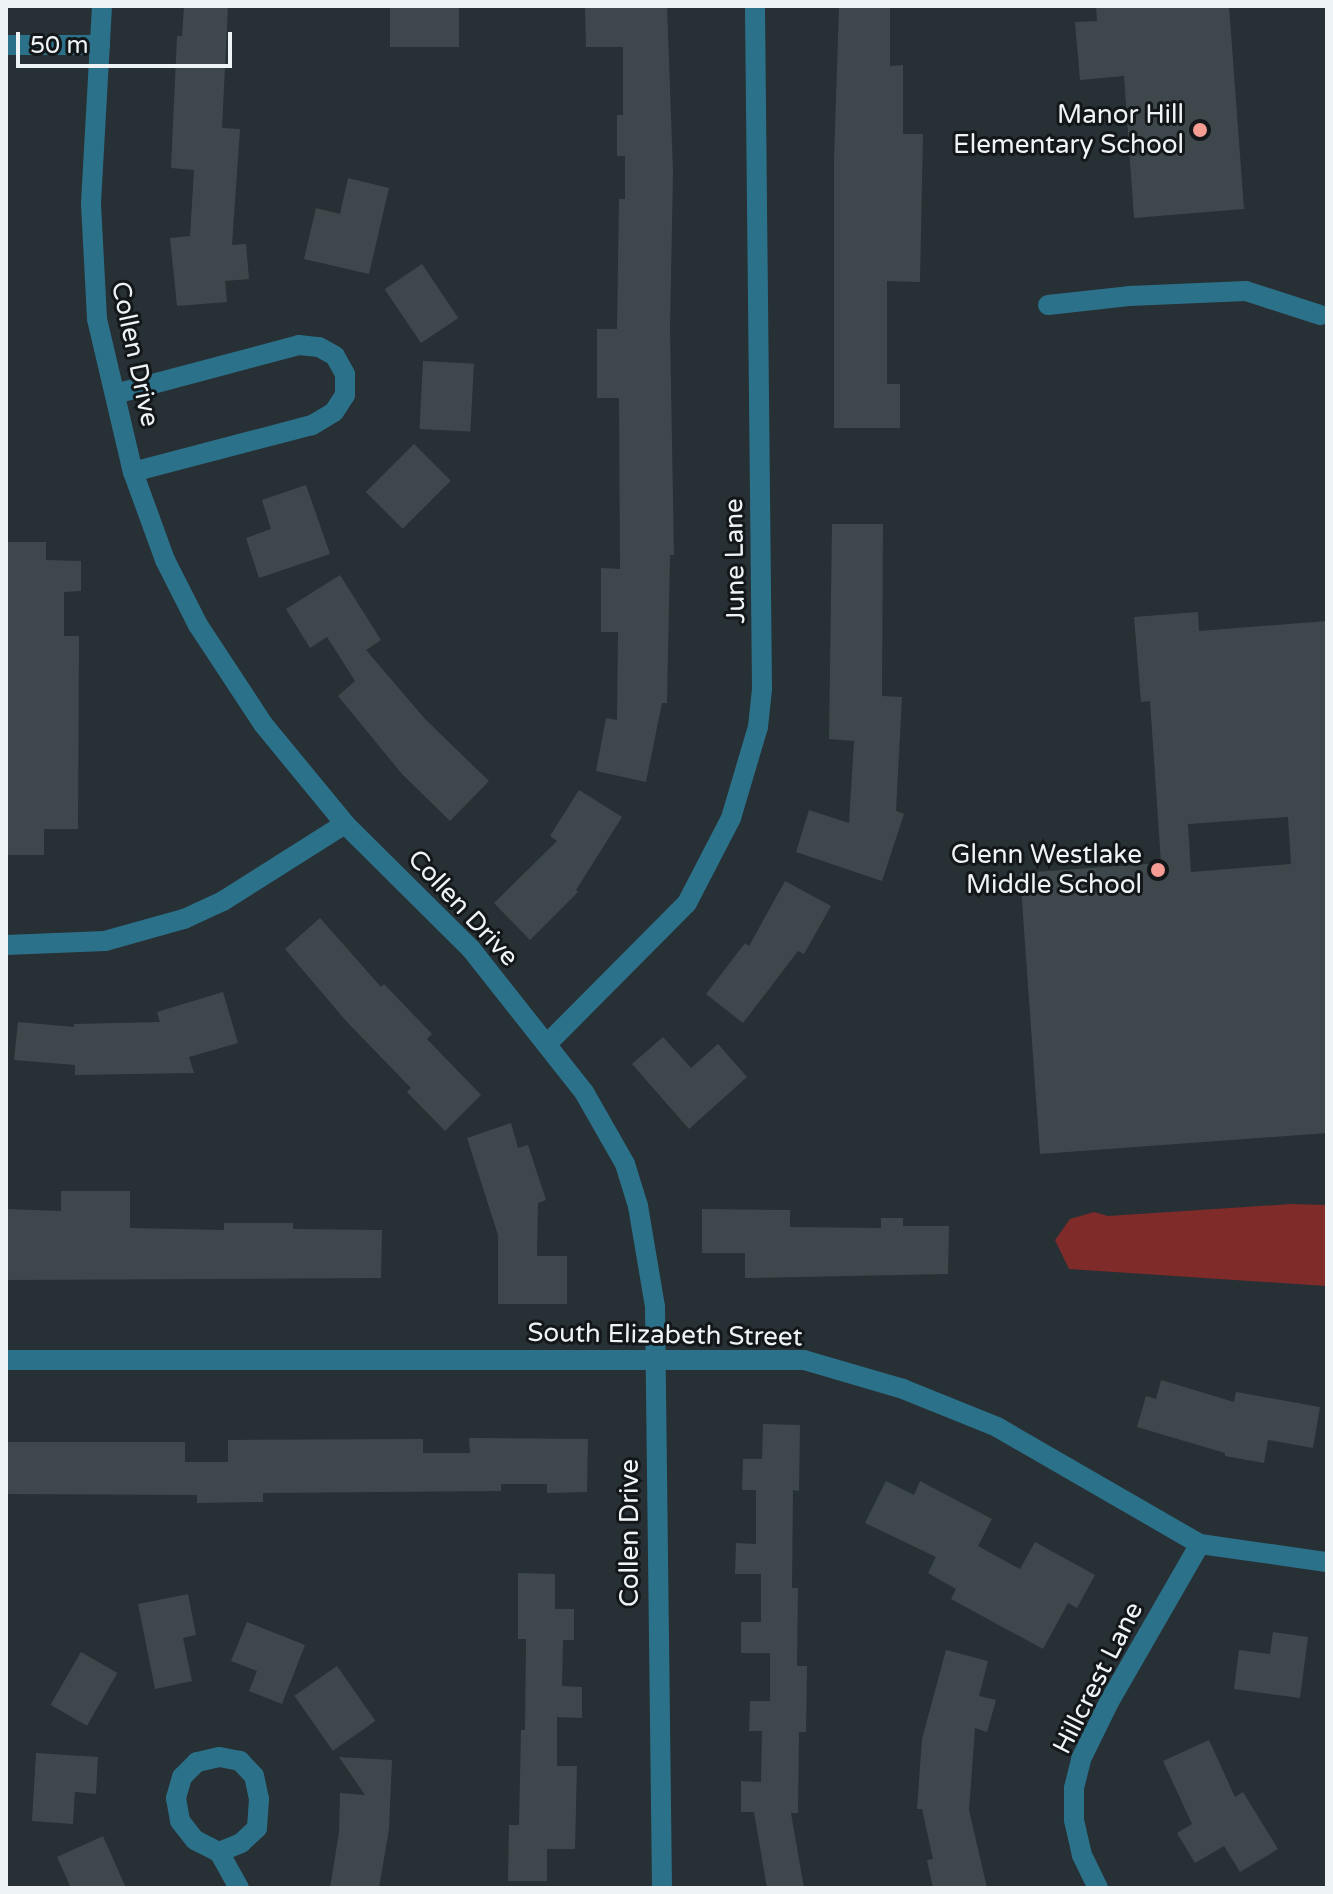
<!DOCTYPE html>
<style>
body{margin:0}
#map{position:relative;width:1333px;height:1894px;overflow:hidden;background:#273034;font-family:"Varela Round",sans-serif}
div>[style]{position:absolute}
.water>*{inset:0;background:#7e2b29}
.building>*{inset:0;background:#3e484c;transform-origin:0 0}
.minor>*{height:20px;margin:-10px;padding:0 10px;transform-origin:10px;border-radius:10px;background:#2c718a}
.dots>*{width:22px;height:22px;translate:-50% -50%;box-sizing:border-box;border:4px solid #131719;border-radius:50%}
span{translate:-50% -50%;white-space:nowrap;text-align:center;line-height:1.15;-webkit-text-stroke:6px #131719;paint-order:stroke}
.poi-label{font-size:26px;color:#eef4f6}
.right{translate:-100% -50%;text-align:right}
.street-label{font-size:26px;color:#eef4f6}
.frame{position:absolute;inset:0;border:8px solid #eef4f6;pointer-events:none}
.scale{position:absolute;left:16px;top:32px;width:216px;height:36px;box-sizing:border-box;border:4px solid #eef4f6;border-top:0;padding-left:10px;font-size:24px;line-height:28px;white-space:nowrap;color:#eef4f6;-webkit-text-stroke:6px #131719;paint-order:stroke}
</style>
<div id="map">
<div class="water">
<div style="clip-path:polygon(1291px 1204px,1327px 1205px,1327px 1286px,1069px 1269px,1055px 1240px,1070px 1219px,1094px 1212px,1108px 1216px)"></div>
</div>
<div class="building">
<div style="clip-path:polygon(184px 6px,228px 6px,222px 128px,240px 129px,232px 245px,246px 244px,249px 279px,225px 281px,227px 302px,177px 306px,170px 238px,190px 236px,194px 170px,171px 168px,177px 36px,182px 36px)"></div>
<div style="left:390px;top:6px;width:69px;height:41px"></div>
<div style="clip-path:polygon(585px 6px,667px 6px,673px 172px,670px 329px,674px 555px,670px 555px,667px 703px,662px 703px,646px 782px,596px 771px,606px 718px,617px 720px,618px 632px,601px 632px,601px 568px,620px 569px,619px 398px,597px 398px,597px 329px,617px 329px,619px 199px,625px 199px,625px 156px,617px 156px,617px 115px,623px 115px,623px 47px,586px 47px)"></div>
<div style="clip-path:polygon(839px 6px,890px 6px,890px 66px,903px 65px,903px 134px,923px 134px,920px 282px,887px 281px,887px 384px,900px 384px,900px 428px,834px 428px,834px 160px)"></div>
<div style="clip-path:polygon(1096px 6px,1229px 6px,1244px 209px,1134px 218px,1124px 76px,1080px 80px,1075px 22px,1097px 21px)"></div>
<div style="clip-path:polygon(348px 178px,389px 188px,369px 274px,304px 259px,316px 208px,340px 214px)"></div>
<div style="left:422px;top:264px;width:65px;height:45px;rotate:56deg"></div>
<div style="left:423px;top:361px;width:51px;height:68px;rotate:3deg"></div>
<div style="left:414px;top:444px;width:52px;height:68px;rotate:45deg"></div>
<div style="clip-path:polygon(306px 485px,330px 554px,259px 578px,246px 538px,271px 529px,262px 500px)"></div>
<div style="clip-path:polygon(832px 524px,883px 524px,882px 696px,902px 697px,896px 811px,904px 814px,882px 881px,796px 852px,809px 810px,849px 823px,854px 741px,829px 739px)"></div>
<div style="clip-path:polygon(6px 542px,46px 542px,46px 560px,81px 561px,81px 591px,64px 592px,64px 636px,79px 636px,78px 829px,44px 829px,44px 855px,6px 855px)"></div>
<div style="clip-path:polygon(340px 575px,381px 640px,366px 650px,425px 719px,489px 781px,450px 821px,402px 774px,338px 696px,355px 681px,327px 637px,310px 648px,286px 609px)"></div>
<div style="clip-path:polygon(evenodd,1198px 612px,1199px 631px,1327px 621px,1327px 1133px,1040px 1154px,1020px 873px,1161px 863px,1150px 701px,1141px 702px,1134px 617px,1198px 612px,1288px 817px,1291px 864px,1191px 872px,1188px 824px,1288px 817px)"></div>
<div style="clip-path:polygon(579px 790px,622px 817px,576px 890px,578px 892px,530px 940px,494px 903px,557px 841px,550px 836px)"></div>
<div style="clip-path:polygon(785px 881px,831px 906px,804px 954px,798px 951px,743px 1023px,706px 994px,745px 943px,749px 946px)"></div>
<div style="clip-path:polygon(320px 918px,381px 987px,384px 984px,432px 1034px,427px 1039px,481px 1095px,445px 1131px,407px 1092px,411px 1088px,346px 1021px,285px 949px)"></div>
<div style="clip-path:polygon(223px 992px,238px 1043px,189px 1057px,194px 1073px,75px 1075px,75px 1065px,14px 1060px,18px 1022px,74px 1027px,74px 1024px,160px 1022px,157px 1012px)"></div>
<div style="clip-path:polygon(663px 1037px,691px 1068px,718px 1044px,747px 1077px,689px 1129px,632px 1064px)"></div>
<div style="clip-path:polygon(511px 1123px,518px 1148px,528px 1145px,546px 1200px,538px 1203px,537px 1256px,567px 1256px,567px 1304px,498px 1304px,498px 1235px,467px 1138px)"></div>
<div style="clip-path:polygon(61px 1191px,130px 1191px,130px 1228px,224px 1230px,224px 1223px,293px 1223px,293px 1229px,382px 1230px,381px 1278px,6px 1280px,6px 1209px,61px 1211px)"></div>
<div style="clip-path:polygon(702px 1209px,790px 1210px,790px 1227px,881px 1228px,881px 1218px,903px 1218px,903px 1226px,949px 1226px,948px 1274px,745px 1278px,745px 1253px,702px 1253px)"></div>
<div style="clip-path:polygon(1161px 1380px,1234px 1402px,1236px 1392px,1320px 1407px,1313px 1448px,1268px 1440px,1264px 1463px,1225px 1456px,1225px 1453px,1137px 1427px,1146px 1396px,1156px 1399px)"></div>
<div style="clip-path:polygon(763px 1424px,800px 1425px,799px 1491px,793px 1490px,792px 1588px,798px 1588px,797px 1666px,807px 1666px,806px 1732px,799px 1732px,798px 1813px,791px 1813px,804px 1888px,767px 1888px,754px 1812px,741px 1812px,741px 1781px,761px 1782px,762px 1731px,749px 1731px,750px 1701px,770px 1701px,770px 1653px,741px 1653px,741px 1622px,761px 1622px,761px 1574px,735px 1574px,736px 1543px,756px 1544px,756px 1490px,742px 1490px,743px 1459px,762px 1459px)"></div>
<div style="clip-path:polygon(469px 1438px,588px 1439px,587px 1492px,547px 1493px,547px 1484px,501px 1484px,501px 1491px,263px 1493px,263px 1502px,197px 1503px,197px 1495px,6px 1494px,6px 1442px,185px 1442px,185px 1462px,228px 1462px,228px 1440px,423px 1439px,423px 1453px,470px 1453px)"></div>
<div style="clip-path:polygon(886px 1481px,914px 1495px,920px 1481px,992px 1519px,978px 1546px,1020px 1569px,1035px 1542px,1095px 1575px,1077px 1608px,1068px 1603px,1043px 1649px,951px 1599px,956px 1589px,928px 1573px,936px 1557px,865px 1523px)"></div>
<div style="clip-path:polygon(518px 1573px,555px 1574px,555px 1609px,574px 1609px,574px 1640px,563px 1640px,562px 1686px,582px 1687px,582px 1718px,557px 1717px,557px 1766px,577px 1766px,575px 1849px,547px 1849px,547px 1881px,508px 1881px,509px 1825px,519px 1825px,521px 1730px,525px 1730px,526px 1639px,518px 1639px)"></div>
<div style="clip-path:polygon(188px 1594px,196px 1635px,183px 1638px,192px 1681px,155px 1689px,138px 1604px)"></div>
<div style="clip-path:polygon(247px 1622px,305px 1645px,282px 1704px,249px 1691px,257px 1671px,231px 1661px)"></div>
<div style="clip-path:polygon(1273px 1632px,1308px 1637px,1300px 1698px,1234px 1689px,1239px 1650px,1270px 1654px)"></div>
<div style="clip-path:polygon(946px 1650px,988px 1661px,979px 1696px,996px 1700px,987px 1732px,975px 1728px,969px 1810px,987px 1888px,933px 1888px,927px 1860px,933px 1859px,922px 1809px,917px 1809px,922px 1739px)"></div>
<div style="left:81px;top:1652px;width:42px;height:61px;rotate:30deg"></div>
<div style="left:337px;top:1666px;width:67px;height:52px;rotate:55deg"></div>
<div style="clip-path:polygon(1209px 1740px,1235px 1797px,1243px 1792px,1278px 1849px,1240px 1872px,1224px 1846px,1195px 1863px,1177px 1833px,1192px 1824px,1163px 1761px)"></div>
<div style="clip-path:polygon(36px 1753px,98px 1757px,96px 1794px,75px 1792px,73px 1824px,32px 1821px)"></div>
<div style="clip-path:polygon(339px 1757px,392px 1760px,389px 1829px,379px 1888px,330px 1888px,339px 1832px,340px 1793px,365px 1795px)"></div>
<div style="clip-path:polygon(103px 1836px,126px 1888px,71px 1888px,57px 1857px)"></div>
</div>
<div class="minor">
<div style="left:102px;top:6px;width:198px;rotate:93.2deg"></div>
<div style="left:91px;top:204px;width:115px;rotate:87deg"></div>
<div style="left:97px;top:319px;width:157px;rotate:76.8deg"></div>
<div style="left:133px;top:472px;width:94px;rotate:70deg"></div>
<div style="left:165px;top:560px;width:73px;rotate:63.1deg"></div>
<div style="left:198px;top:625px;width:118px;rotate:56.7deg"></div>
<div style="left:263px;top:724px;width:129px;rotate:50.6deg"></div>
<div style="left:345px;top:824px;width:177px;rotate:44.8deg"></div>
<div style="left:471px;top:949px;width:182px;rotate:51.7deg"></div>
<div style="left:584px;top:1092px;width:83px;rotate:60.3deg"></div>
<div style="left:625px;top:1164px;width:44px;rotate:72.8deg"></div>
<div style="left:638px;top:1206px;width:102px;rotate:80.4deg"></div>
<div style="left:655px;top:1307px;width:581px;rotate:89.31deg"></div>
<div style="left:6px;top:45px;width:94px"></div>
<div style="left:1048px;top:305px;width:81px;rotate:-6.3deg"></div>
<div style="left:1129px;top:296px;width:117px;rotate:-2.4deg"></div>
<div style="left:1246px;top:291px;width:78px;rotate:18deg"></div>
<div style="left:115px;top:394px;width:190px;rotate:-14.9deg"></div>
<div style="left:299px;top:345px;width:20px;rotate:6deg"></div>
<div style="left:319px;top:347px;width:18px;rotate:29deg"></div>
<div style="left:335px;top:356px;width:21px;rotate:61deg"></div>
<div style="left:345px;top:374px;width:21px;rotate:90deg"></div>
<div style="left:345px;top:395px;width:20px;rotate:123deg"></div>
<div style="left:334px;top:412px;width:26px;rotate:149deg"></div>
<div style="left:312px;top:425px;width:185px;rotate:165.3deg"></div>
<div style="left:6px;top:945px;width:99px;rotate:-2.3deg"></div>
<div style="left:105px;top:941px;width:82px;rotate:-15.6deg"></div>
<div style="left:184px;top:919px;width:43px;rotate:-24.8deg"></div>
<div style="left:223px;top:901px;width:144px;rotate:-32.3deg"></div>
<div style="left:548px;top:1043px;width:197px;rotate:-45.2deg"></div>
<div style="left:687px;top:903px;width:96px;rotate:-62.6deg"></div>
<div style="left:731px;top:818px;width:95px;rotate:-73.5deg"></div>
<div style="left:758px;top:727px;width:38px;rotate:-84deg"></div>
<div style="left:762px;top:689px;width:683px;rotate:-90.59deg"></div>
<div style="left:6px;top:1360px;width:798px"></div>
<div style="left:804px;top:1360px;width:103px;rotate:16.3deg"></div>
<div style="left:903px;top:1389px;width:101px;rotate:22deg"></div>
<div style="left:997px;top:1427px;width:234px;rotate:30deg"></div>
<div style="left:1200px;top:1544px;width:128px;rotate:8.1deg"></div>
<div style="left:219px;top:1852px;width:24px;rotate:-22deg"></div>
<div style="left:241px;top:1843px;width:22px;rotate:-43deg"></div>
<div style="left:257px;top:1828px;width:29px;rotate:-86deg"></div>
<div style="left:259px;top:1799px;width:24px;rotate:-102deg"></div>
<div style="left:254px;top:1776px;width:21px;rotate:-133deg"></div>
<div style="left:240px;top:1761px;width:21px;rotate:-169deg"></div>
<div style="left:219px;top:1757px;width:23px;rotate:167deg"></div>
<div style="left:197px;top:1762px;width:21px;rotate:135deg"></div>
<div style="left:182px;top:1777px;width:22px;rotate:106deg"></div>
<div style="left:176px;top:1798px;width:23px;rotate:80deg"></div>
<div style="left:180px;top:1821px;width:24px;rotate:52deg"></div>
<div style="left:195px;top:1840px;width:27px;rotate:27deg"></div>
<div style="left:219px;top:1852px;width:41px;rotate:60.9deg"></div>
<div style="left:1098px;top:1888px;width:37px;rotate:-116deg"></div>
<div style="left:1082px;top:1855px;width:37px;rotate:-103deg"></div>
<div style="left:1074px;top:1819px;width:31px;rotate:-90deg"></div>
<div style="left:1074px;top:1788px;width:30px;rotate:-76deg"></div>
<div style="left:1081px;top:1759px;width:64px;rotate:-63.8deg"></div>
<div style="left:1109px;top:1702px;width:182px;rotate:-60.1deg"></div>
</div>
<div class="dots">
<div style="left:1200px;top:130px;background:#f59c95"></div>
<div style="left:1158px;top:870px;background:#f59c95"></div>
</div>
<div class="poi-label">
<span class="right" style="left:1184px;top:130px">Manor Hill<br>Elementary School</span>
<span class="right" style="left:1142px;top:870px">Glenn Westlake<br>Middle School</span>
</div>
<div class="street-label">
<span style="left:135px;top:354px;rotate:78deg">Collen Drive</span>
<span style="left:735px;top:561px;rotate:-91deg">June Lane</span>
<span style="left:463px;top:908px;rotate:47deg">Collen Drive</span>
<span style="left:665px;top:1335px;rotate:1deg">South Elizabeth Street</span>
<span style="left:630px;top:1533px;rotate:-90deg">Collen Drive</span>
<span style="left:1098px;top:1678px;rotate:-63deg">Hillcrest Lane</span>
</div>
<div class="frame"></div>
<div class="scale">50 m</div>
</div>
